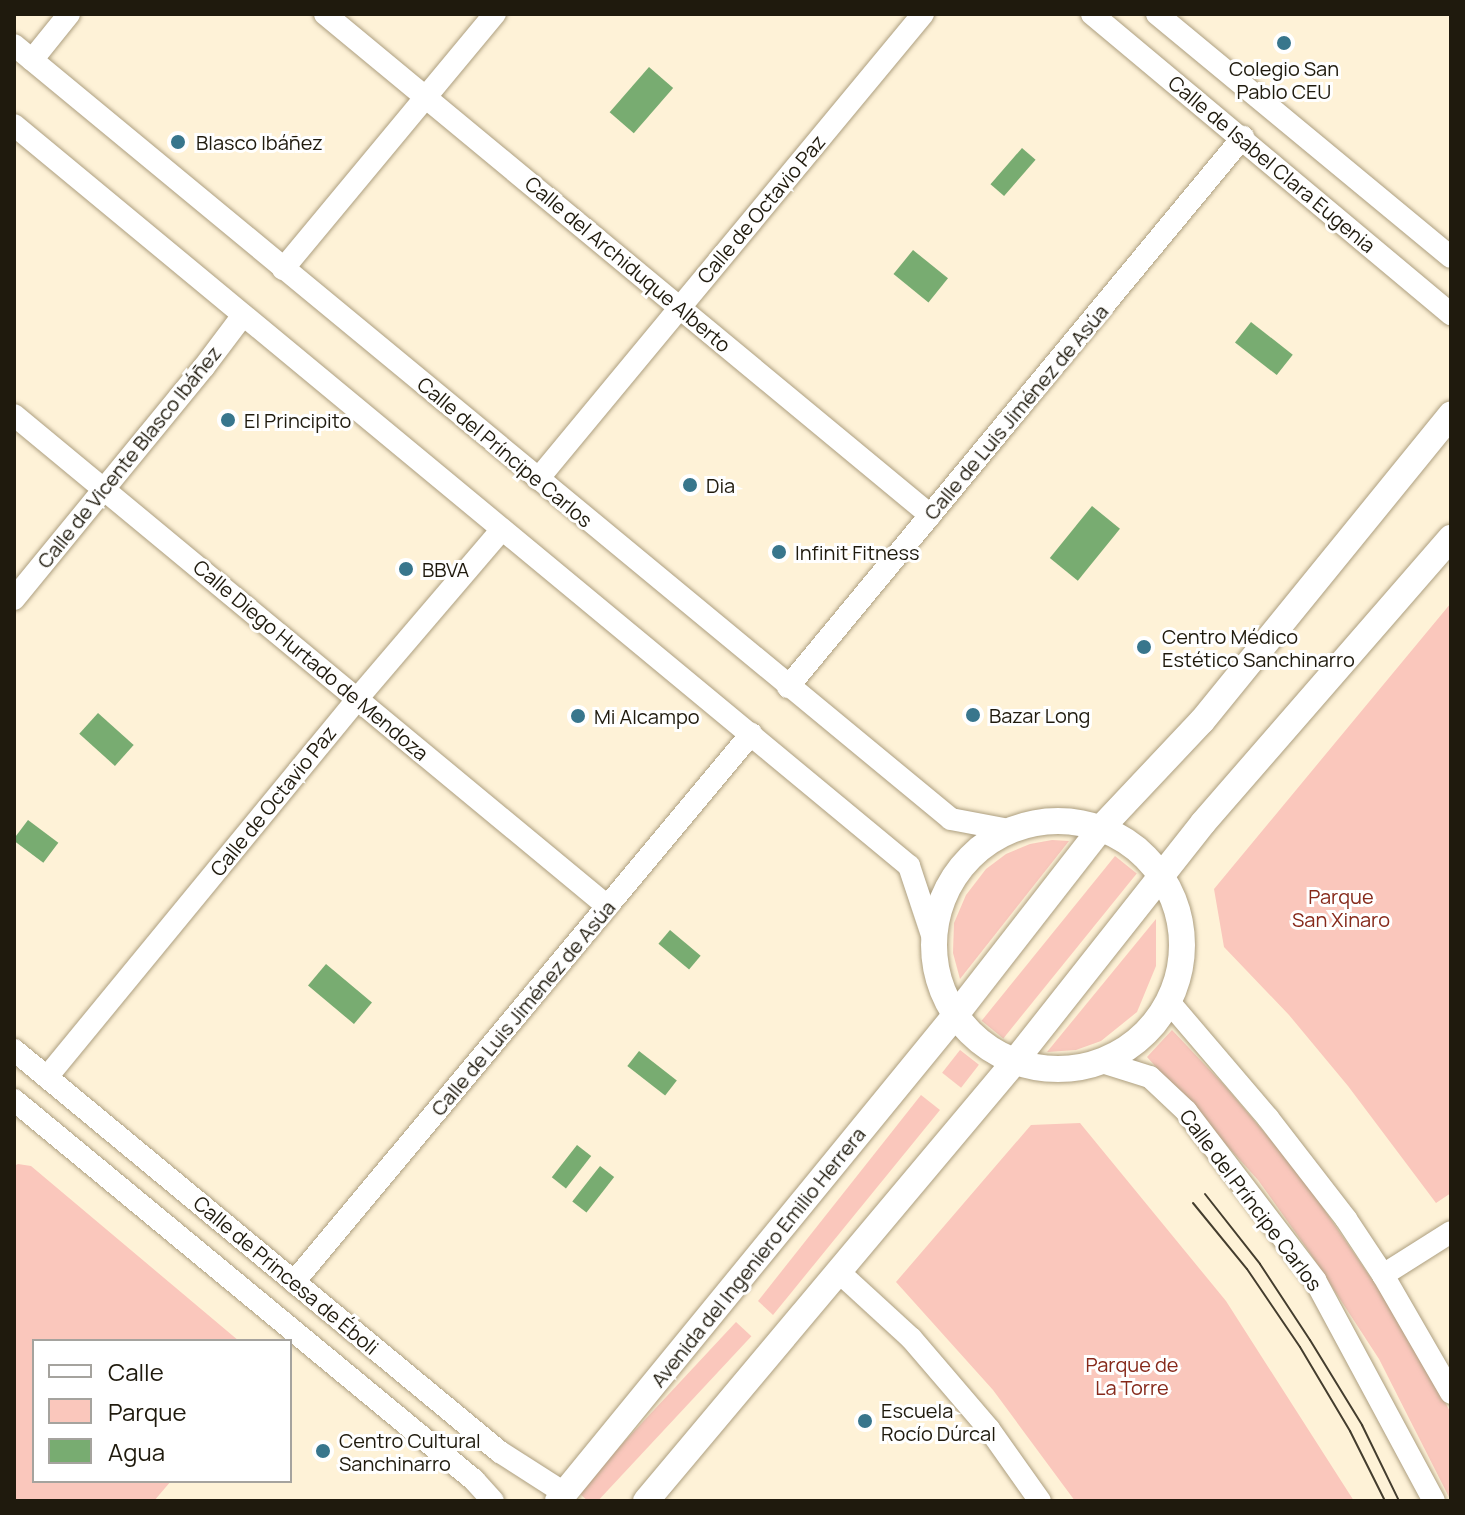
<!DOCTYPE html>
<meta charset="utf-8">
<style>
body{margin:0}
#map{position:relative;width:1465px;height:1515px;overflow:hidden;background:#fef2d7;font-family:Manrope,sans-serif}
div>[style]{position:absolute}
.green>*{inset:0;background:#fac7bc;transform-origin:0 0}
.water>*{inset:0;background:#78ac71;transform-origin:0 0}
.roads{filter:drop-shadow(0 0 2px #ad9f80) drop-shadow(0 0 2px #ad9f80)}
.minor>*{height:22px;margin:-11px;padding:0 11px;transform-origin:11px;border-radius:11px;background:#fff}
.tertiary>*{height:26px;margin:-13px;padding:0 13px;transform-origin:13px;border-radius:13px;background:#fff}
.tertiary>.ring{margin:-13px;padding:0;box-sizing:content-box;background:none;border:26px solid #fff;border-radius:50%}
.tram>*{height:2px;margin:-1px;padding:0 1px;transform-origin:1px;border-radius:1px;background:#443d2e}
.dots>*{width:22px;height:22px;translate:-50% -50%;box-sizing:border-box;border:4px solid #fff;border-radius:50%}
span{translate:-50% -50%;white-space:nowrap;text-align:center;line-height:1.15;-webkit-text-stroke:6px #fff;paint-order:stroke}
.poi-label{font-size:20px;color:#1f1a0d}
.left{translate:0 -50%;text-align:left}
.street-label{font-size:20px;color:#1f1a0d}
.park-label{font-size:20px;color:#86291a}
.frame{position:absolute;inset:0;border:16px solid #1f1a0d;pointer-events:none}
.legend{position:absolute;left:32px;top:1339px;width:260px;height:144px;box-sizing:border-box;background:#fff;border:2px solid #a5a39e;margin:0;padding:10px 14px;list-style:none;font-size:24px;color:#1f1a0d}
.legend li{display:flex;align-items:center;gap:16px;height:40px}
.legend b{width:40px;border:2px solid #a5a39e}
</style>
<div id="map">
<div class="green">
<div style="clip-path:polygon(1451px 603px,1451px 1193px,1436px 1203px,1348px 1086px,1289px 1015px,1224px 947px,1214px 889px)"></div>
<div style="clip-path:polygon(1052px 840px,1069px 841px,960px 979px,953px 953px,954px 923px,966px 895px,986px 869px,1006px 854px,1030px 844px)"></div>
<div style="left:1115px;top:856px;width:28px;height:212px;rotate:39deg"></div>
<div style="clip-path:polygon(1156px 919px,1156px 966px,1137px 1012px,1101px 1041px,1076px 1050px,1047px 1052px)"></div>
<div style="clip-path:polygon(1172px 1030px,1224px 1085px,1302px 1177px,1394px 1312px,1451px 1413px,1451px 1501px,1379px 1359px,1308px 1250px,1258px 1180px,1147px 1057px)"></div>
<div style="left:960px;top:1050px;width:24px;height:29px;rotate:38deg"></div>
<div style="clip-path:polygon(921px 1095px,940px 1110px,773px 1315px,758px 1301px)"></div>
<div style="clip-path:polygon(1080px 1123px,1226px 1301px,1354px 1501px,1075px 1501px,993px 1390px,896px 1282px,1031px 1125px)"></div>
<div style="clip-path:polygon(18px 1164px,31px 1166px,239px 1341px,34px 1341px,34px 1481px,171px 1481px,154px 1501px,14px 1501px,14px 1166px)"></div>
<div style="left:736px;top:1322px;width:21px;height:232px;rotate:43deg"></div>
</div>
<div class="water">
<div style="left:649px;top:67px;width:32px;height:60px;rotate:41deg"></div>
<div style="left:1022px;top:148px;width:18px;height:48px;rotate:41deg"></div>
<div style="left:913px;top:250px;width:45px;height:31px;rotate:39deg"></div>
<div style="left:1251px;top:322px;width:53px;height:26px;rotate:38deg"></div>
<div style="left:1092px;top:506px;width:36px;height:67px;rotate:39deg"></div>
<div style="left:98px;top:713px;width:48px;height:28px;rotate:42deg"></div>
<div style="left:28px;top:820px;width:38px;height:25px;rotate:37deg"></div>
<div style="left:670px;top:930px;width:40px;height:18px;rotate:40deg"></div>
<div style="left:326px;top:964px;width:60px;height:28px;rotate:40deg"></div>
<div style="left:639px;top:1051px;width:48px;height:19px;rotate:38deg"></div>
<div style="left:577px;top:1145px;width:18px;height:41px;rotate:38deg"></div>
<div style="left:600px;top:1166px;width:18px;height:45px;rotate:38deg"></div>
</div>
<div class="roads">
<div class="minor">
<div style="left:325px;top:14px;width:786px;rotate:39.63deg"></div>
<div style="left:1092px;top:14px;width:468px;rotate:39.9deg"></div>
<div style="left:1157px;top:14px;width:381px;rotate:39.6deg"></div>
<div style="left:14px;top:45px;width:1215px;rotate:39.56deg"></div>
<div style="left:951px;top:819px;width:59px;rotate:10.7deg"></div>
<div style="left:32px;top:60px;width:59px;rotate:-51.2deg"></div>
<div style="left:14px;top:125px;width:1162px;rotate:39.62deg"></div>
<div style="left:909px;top:866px;width:76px;rotate:71.6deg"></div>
<div style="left:283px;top:269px;width:332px;rotate:-50.3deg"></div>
<div style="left:14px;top:415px;width:770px;rotate:39.62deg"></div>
<div style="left:538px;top:479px;width:604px;rotate:-50.38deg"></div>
<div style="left:14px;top:599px;width:300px;rotate:-50.7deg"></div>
<div style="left:204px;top:367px;width:65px;rotate:-53.1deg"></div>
<div style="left:788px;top:687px;width:714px;rotate:-50.4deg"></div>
<div style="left:1169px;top:1002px;width:153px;rotate:49.5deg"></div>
<div style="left:1268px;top:1118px;width:128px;rotate:52.3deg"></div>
<div style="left:1346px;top:1219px;width:67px;rotate:56.5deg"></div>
<div style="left:1383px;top:1275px;width:136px;rotate:60deg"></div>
<div style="left:14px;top:1050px;width:631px;rotate:39.6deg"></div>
<div style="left:500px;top:1452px;width:76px;rotate:32.6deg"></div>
<div style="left:1102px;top:1062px;width:50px;rotate:17.4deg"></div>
<div style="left:1150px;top:1077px;width:50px;rotate:43.4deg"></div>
<div style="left:1186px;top:1111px;width:213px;rotate:52.6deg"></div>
<div style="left:1315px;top:1280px;width:251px;rotate:61.7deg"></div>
<div style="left:47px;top:1077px;width:489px;rotate:-50.6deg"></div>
<div style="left:357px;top:699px;width:223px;rotate:-49.5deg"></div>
<div style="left:14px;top:1100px;width:597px;rotate:39.56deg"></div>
<div style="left:474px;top:1480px;width:28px;rotate:48deg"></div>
<div style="left:840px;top:1273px;width:96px;rotate:42.5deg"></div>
<div style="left:911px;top:1338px;width:120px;rotate:49.4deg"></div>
<div style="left:989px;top:1429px;width:88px;rotate:54.7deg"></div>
<div style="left:1383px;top:1275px;width:80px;rotate:-32.3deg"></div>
<div style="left:294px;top:1282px;width:714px;rotate:-50.17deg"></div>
</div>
<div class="tertiary">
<div class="ring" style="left:934px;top:821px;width:222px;height:222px"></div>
<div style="left:558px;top:1501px;width:632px;rotate:-50.72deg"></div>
<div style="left:958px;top:1012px;width:233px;rotate:-52.1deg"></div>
<div style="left:1101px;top:828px;width:147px;rotate:-46.7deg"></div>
<div style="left:1202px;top:721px;width:395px;rotate:-50.9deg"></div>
<div style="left:646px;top:1501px;width:569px;rotate:-49.99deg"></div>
<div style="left:1012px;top:1065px;width:308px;rotate:-51.7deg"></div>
<div style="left:1203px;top:823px;width:378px;rotate:-49deg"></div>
</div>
</div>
<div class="tram">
<div style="left:1205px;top:1194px;width:89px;rotate:51.8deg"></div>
<div style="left:1260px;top:1264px;width:91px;rotate:56.7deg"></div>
<div style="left:1310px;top:1340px;width:100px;rotate:58.5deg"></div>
<div style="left:1362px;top:1425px;width:85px;rotate:64deg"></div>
<div style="left:1193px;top:1203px;width:85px;rotate:50.7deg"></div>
<div style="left:1247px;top:1269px;width:94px;rotate:55.8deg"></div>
<div style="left:1300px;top:1347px;width:98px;rotate:59.2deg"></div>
<div style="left:1350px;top:1431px;width:78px;rotate:63.4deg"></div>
</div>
<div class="dots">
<div style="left:1284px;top:43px;background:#38768c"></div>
<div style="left:178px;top:142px;background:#38768c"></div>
<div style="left:228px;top:420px;background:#38768c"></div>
<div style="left:690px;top:485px;background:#38768c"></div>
<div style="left:779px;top:552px;background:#38768c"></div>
<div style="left:406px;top:569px;background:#38768c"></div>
<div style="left:1144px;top:647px;background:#38768c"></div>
<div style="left:973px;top:715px;background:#38768c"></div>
<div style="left:578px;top:716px;background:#38768c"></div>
<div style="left:865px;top:1421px;background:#38768c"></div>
<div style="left:323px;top:1451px;background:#38768c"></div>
</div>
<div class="poi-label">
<span style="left:1284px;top:80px">Colegio San<br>Pablo CEU</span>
<span class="left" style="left:196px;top:142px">Blasco Ibáñez</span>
<span class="left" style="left:244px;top:420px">El Principito</span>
<span class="left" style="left:706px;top:485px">Dia</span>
<span class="left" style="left:795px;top:552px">Infinit Fitness</span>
<span class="left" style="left:422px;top:569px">BBVA</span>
<span class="left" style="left:1162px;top:648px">Centro Médico<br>Estético Sanchinarro</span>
<span class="left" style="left:989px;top:715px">Bazar Long</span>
<span class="left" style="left:594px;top:716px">Mi Alcampo</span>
<span class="left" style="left:881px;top:1422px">Escuela<br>Rocío Dúrcal</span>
<span class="left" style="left:339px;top:1452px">Centro Cultural<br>Sanchinarro</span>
</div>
<div class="street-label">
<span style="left:1272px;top:164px;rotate:40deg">Calle de Isabel Clara Eugenia</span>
<span style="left:761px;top:209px;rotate:-50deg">Calle de Octavio Paz</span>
<span style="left:628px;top:264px;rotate:40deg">Calle del Archiduque Alberto</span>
<span style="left:1016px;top:412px;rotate:-50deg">Calle de Luis Jiménez de Asúa</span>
<span style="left:505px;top:452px;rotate:40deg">Calle del Príncipe Carlos</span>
<span style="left:129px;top:457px;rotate:-51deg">Calle de Vicente Blasco Ibáñez</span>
<span style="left:311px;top:660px;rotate:40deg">Calle Diego Hurtado de Mendoza</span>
<span style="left:273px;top:801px;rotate:-51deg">Calle de Octavio Paz</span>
<span style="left:523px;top:1008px;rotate:-50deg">Calle de Luis Jiménez de Asúa</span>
<span style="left:1251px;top:1200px;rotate:53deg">Calle del Príncipe Carlos</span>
<span style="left:758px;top:1257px;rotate:-51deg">Avenida del Ingeniero Emilio Herrera</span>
<span style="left:286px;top:1275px;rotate:40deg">Calle de Princesa de Éboli</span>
</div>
<div class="park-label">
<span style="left:1341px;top:908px">Parque<br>San Xinaro</span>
<span style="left:1132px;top:1376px">Parque de<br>La Torre</span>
</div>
<div class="frame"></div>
<ul class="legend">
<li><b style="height:10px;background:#fff"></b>Calle</li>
<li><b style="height:22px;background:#fac7bc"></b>Parque</li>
<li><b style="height:22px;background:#78ac71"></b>Agua</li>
</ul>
</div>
